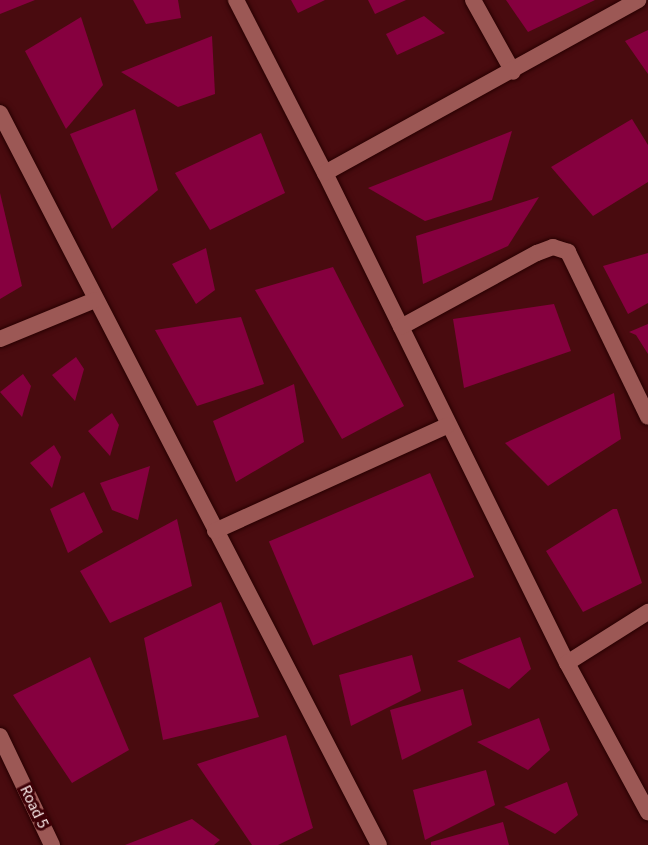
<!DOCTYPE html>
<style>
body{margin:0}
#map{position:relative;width:648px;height:845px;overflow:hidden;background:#490b0f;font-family:"Source Sans 3",sans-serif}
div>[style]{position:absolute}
.building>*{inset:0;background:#86003f;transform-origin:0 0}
.roads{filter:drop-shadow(0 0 2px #270002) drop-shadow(0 0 2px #270002)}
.minor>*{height:16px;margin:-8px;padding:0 8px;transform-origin:8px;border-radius:8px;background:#9c5855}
span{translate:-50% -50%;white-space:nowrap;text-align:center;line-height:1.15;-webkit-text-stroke:6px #3d0006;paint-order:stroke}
.street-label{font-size:16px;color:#fbeae9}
</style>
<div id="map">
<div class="building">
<div style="clip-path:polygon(0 0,35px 0,0 14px)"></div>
<div style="clip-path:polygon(133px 0,178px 0,181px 18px,146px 24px)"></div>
<div style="clip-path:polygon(291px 0,325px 0,298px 13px)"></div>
<div style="clip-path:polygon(368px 0,406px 0,375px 14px)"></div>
<div style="clip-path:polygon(506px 0,595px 0,528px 32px)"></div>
<div style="clip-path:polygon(424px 16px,445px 33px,397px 55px,386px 34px)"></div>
<div style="clip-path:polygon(81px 17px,103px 85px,66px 129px,25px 51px)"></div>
<div style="clip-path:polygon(648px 30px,648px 74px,625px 41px)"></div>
<div style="clip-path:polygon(212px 36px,215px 94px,178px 107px,121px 72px)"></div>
<div style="clip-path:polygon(135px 109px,158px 190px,112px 229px,70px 134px)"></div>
<div style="clip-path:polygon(632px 119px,648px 145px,648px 182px,593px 216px,551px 167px)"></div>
<div style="clip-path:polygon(512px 131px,492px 200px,425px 221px,368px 188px)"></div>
<div style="clip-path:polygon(261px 133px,285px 193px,210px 230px,175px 173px)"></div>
<div style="clip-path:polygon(0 193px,22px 286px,0 299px)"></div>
<div style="clip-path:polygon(539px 197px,508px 246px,423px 284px,416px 236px)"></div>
<div style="clip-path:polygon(206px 248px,215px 290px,196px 304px,172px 264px)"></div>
<div style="clip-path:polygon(648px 253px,648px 303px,628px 314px,603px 266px)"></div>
<div style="clip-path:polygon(333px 267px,404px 406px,342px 439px,255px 290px)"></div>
<div style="clip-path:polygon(554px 304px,571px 351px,464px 388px,453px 319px)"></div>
<div style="clip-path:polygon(241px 317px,264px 384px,197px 406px,155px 330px)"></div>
<div style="clip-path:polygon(648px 324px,648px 354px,636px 335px,629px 332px)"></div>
<div style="clip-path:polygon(76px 357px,84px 369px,75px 401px,52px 375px)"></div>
<div style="clip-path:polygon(23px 374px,31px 386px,22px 417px,0 392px)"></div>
<div style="clip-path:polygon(294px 384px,304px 442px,236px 482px,213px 421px)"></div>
<div style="clip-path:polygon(614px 393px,621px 439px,548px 486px,505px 443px)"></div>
<div style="clip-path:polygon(112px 413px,119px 425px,110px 456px,88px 431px)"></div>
<div style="clip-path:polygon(54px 445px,61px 457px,52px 488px,30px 463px)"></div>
<div style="clip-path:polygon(150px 466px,138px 520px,112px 510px,100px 483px)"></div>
<div style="left:430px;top:473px;width:113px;height:175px;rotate:67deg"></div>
<div style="clip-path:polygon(84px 492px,103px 532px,68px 553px,50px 509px)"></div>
<div style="clip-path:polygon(613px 509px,617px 509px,642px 583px,583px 612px,546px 551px)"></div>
<div style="clip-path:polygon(177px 519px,192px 586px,110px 623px,80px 571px)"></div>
<div style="clip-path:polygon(221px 602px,259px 717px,163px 740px,144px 638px)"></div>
<div style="clip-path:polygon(520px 637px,531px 669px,509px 689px,457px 661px)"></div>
<div style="clip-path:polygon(412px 655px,421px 691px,351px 726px,339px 675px)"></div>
<div style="clip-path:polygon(90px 657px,129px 750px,72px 783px,13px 695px)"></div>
<div style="clip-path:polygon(463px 689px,472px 725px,402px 760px,390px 710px)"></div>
<div style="clip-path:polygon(539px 718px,550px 750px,528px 770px,477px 742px)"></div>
<div style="clip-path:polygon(286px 735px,313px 828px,278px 845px,252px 845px,197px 764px)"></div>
<div style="clip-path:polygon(486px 770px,495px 805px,425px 840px,413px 790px)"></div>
<div style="clip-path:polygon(567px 782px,578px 815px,555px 834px,504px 807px)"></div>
<div style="clip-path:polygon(192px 819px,220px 840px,214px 845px,125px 845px)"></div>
<div style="clip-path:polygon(503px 822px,509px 845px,431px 845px,431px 842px)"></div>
</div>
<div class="roads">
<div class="minor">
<div style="left:236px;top:0;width:195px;rotate:62.8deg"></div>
<div style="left:325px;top:173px;width:547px;rotate:63.72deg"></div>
<div style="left:567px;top:663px;width:170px;rotate:61.5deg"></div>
<div style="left:473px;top:0;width:82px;rotate:60.9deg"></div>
<div style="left:0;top:113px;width:824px;rotate:62.63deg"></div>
<div style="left:325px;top:173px;width:358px;rotate:-28.9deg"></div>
<div style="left:401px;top:327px;width:155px;rotate:-28.6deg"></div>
<div style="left:537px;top:253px;width:17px;rotate:-21deg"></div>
<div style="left:553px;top:247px;width:16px;rotate:18deg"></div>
<div style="left:568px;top:252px;width:183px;rotate:64.1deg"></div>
<div style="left:0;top:339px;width:103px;rotate:-22.3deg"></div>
<div style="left:215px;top:531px;width:255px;rotate:-24.4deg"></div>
<div style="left:567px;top:663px;width:96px;rotate:-32.2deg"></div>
<div style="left:0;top:736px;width:121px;rotate:64.5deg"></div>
</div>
</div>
<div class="street-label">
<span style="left:34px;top:807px;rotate:64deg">Road 5</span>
</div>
</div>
